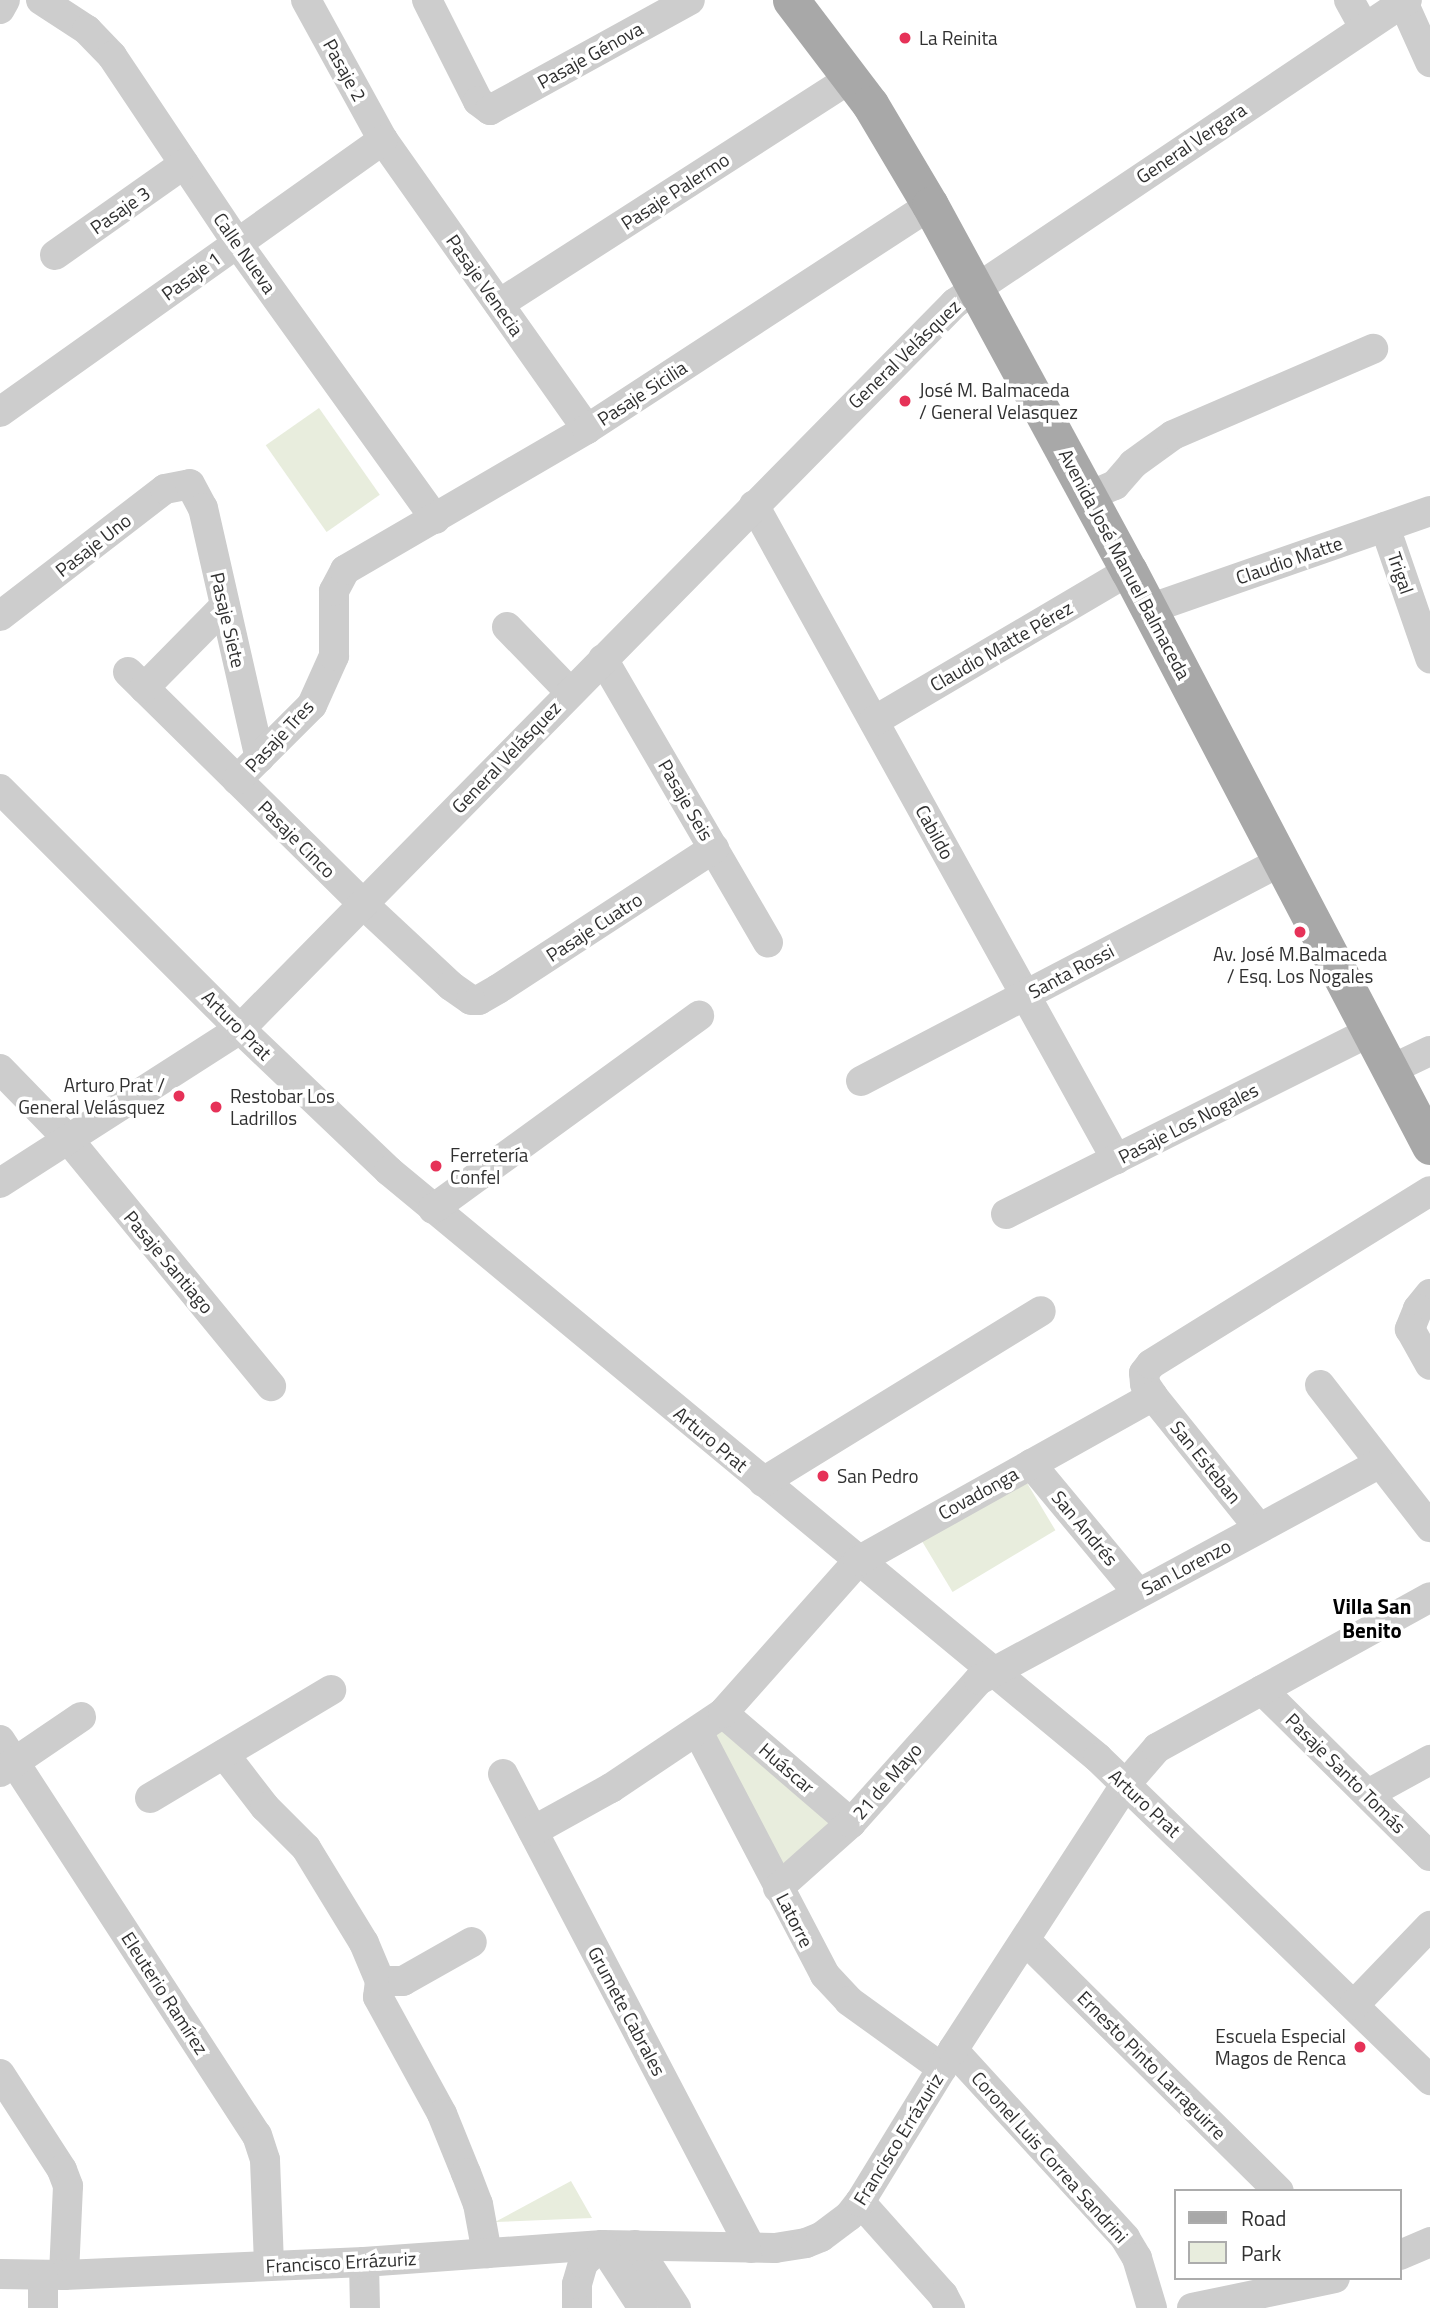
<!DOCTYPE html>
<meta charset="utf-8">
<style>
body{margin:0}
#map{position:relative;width:1430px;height:2308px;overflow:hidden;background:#fff;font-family:"Titillium Web",sans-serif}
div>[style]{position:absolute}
.green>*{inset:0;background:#e8eddd;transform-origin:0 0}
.minor>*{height:30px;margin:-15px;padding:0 15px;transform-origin:15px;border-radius:15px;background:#cdcdcd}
.major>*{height:37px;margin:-18.5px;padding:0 18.5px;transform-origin:18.5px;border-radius:18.5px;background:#a8a8a8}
.dots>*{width:19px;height:19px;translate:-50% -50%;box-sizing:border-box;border:4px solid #fff;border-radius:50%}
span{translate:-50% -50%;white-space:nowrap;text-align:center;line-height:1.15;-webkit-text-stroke:7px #fff;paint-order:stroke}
.poi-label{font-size:19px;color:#303030}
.left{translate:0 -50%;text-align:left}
.right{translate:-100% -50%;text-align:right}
.street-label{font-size:19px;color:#303030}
.neighbourhood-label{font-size:21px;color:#000;font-weight:700}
.legend{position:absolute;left:1174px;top:2189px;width:228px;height:91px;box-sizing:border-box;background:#fff;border:2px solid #acacac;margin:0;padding:9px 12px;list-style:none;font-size:21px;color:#303030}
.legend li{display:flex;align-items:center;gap:14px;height:35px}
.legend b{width:35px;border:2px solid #acacac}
</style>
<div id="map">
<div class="green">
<div style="left:319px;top:408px;width:106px;height:65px;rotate:55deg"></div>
<div style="left:1024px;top:1478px;width:61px;height:120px;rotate:59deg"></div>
<div style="clip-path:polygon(724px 1728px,836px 1824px,781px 1869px,713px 1736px)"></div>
<div style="clip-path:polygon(571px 2181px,592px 2218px,495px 2222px)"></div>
</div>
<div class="minor">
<div style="left:41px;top:0;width:55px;rotate:33.1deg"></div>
<div style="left:87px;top:30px;width:36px;rotate:46deg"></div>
<div style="left:112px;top:56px;width:225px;rotate:56.2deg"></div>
<div style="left:237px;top:243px;width:340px;rotate:54.3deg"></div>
<div style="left:306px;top:0;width:160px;rotate:61.2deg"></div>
<div style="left:383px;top:140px;width:354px;rotate:54.8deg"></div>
<div style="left:427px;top:0;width:113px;rotate:63.2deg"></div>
<div style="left:478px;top:101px;width:15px;rotate:37deg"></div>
<div style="left:490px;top:110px;width:228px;rotate:-28.8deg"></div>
<div style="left:1349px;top:0;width:31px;rotate:61deg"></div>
<div style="left:1403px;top:2px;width:66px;rotate:65.8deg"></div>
<div style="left:0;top:9px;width:10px;rotate:-61deg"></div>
<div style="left:55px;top:255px;width:158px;rotate:-35.2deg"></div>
<div style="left:499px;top:304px;width:418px;rotate:-32.7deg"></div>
<div style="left:0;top:412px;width:470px;rotate:-35.4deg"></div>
<div style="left:1089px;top:496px;width:28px;rotate:-23deg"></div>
<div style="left:1115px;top:485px;width:28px;rotate:-49deg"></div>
<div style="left:1133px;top:464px;width:49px;rotate:-35.9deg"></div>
<div style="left:1173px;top:435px;width:218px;rotate:-23.3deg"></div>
<div style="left:754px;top:505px;width:748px;rotate:61.03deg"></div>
<div style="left:1385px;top:527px;width:139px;rotate:71deg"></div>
<div style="left:1149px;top:609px;width:298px;rotate:-19.2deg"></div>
<div style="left:0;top:616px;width:208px;rotate:-37.6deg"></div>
<div style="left:165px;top:489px;width:25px;rotate:-11deg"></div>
<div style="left:190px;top:484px;width:27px;rotate:62deg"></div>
<div style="left:203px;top:508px;width:256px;rotate:77.2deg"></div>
<div style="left:507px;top:627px;width:91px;rotate:45.9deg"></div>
<div style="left:603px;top:659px;width:328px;rotate:59.8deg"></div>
<div style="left:128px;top:672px;width:330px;rotate:44.6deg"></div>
<div style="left:363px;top:904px;width:120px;rotate:43deg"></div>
<div style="left:451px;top:986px;width:24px;rotate:35deg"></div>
<div style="left:471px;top:1000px;width:8px"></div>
<div style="left:479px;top:1000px;width:22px;rotate:-30deg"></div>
<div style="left:498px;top:989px;width:258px;rotate:-33.1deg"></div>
<div style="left:144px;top:688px;width:115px;rotate:-45.4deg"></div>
<div style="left:874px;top:721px;width:296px;rotate:-30.5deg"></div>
<div style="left:237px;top:780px;width:106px;rotate:-45deg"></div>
<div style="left:312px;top:705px;width:54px;rotate:-65.8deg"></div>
<div style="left:334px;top:656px;width:65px;rotate:-90deg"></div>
<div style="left:334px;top:591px;width:24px;rotate:-62deg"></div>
<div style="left:345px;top:570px;width:280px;rotate:-30.2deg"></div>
<div style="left:587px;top:429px;width:410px;rotate:-33.1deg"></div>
<div style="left:0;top:789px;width:339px;rotate:45deg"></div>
<div style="left:240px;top:1029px;width:206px;rotate:43.6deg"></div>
<div style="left:389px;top:1171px;width:920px;rotate:39.62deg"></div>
<div style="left:1098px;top:1758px;width:463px;rotate:44.1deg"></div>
<div style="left:0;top:1069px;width:98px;rotate:45.8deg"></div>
<div style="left:68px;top:1139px;width:320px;rotate:50.6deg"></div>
<div style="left:1390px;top:1070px;width:44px;rotate:-25.4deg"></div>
<div style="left:861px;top:1081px;width:474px;rotate:-27.6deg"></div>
<div style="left:0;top:1183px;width:285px;rotate:-32.7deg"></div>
<div style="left:240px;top:1029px;width:1019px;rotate:-45.44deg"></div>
<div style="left:955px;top:303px;width:544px;rotate:-33.84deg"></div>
<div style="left:433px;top:1209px;width:329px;rotate:-36deg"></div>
<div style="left:1006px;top:1214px;width:407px;rotate:-26.6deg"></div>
<div style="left:1430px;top:1294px;width:19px;rotate:129deg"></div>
<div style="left:1418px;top:1309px;width:22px;rotate:112deg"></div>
<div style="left:1410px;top:1329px;width:41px;rotate:60.9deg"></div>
<div style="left:1320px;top:1385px;width:180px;rotate:52.2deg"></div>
<div style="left:1031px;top:1464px;width:168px;rotate:50.3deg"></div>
<div style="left:763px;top:1482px;width:326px;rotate:-31.6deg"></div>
<div style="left:1259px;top:1528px;width:169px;rotate:-128.8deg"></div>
<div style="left:1153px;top:1396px;width:14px;rotate:-124deg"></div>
<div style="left:1145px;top:1384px;width:11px;rotate:-95deg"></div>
<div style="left:1144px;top:1373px;width:11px;rotate:-52deg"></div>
<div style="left:1151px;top:1364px;width:328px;rotate:-31.8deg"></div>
<div style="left:1262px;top:1690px;width:236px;rotate:44.7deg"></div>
<div style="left:723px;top:1713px;width:169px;rotate:40.7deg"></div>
<div style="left:698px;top:1732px;width:274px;rotate:62.4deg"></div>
<div style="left:825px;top:1975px;width:35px;rotate:47deg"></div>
<div style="left:849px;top:2001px;width:115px;rotate:35.8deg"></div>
<div style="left:0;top:1740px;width:471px;rotate:57deg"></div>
<div style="left:257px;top:2135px;width:26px;rotate:72deg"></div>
<div style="left:265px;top:2160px;width:106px;rotate:87.8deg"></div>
<div style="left:224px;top:1754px;width:67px;rotate:52.3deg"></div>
<div style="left:265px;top:1807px;width:58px;rotate:45deg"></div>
<div style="left:306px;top:1848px;width:111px;rotate:58.6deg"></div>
<div style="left:364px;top:1943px;width:41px;rotate:67.2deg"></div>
<div style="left:380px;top:1981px;width:16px;rotate:97deg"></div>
<div style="left:378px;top:1997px;width:133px;rotate:61.3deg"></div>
<div style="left:442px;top:2114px;width:64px;rotate:67.9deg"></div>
<div style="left:466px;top:2173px;width:33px;rotate:69deg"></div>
<div style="left:478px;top:2204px;width:50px;rotate:79.6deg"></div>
<div style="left:0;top:1772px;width:98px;rotate:-34.2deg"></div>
<div style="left:503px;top:1774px;width:535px;rotate:62.38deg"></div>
<div style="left:1368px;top:1794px;width:71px;rotate:-28.7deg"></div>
<div style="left:150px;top:1798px;width:211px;rotate:-30.8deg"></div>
<div style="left:533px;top:1831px;width:89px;rotate:-28.9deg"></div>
<div style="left:611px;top:1788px;width:135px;rotate:-33.8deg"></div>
<div style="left:723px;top:1713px;width:203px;rotate:-48.4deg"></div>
<div style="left:858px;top:1561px;width:338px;rotate:-29.2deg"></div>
<div style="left:778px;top:1888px;width:98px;rotate:-41.7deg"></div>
<div style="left:851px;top:1823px;width:192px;rotate:-48.2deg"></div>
<div style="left:979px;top:1680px;width:456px;rotate:-28.4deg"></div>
<div style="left:1025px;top:1940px;width:357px;rotate:44.7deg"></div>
<div style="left:380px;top:1981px;width:23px"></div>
<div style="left:403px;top:1981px;width:79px;rotate:-29.5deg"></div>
<div style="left:1354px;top:2005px;width:110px;rotate:-46.1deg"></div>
<div style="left:953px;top:2050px;width:255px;rotate:47.5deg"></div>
<div style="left:1125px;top:2238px;width:23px;rotate:59deg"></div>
<div style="left:1137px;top:2258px;width:52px;rotate:73.3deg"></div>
<div style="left:0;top:2074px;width:114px;rotate:57.1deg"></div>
<div style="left:62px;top:2170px;width:17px;rotate:69deg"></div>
<div style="left:68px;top:2186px;width:89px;rotate:92.6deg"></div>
<div style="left:860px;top:2202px;width:125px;rotate:48.3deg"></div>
<div style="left:943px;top:2295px;width:15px;rotate:62deg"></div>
<div style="left:635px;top:2245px;width:75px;rotate:56.9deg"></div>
<div style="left:1400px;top:2255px;width:33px;rotate:-23deg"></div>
<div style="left:364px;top:2262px;width:46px;rotate:88.8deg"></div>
<div style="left:0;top:2274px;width:64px;rotate:0.9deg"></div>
<div style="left:64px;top:2275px;width:300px;rotate:-2.5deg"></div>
<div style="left:364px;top:2262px;width:239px;rotate:-4.1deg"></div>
<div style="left:602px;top:2245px;width:173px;rotate:1deg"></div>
<div style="left:775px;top:2248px;width:31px;rotate:-9deg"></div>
<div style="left:806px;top:2243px;width:16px;rotate:-22deg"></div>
<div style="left:821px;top:2237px;width:35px;rotate:-37deg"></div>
<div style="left:849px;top:2216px;width:18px;rotate:-52deg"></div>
<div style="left:860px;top:2202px;width:178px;rotate:-58.5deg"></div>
<div style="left:953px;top:2050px;width:316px;rotate:-57deg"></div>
<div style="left:1125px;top:1785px;width:49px;rotate:-49.1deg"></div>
<div style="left:1157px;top:1748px;width:312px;rotate:-28.9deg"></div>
<div style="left:43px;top:2275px;width:33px;rotate:90deg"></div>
<div style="left:577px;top:2308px;width:24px;rotate:-90deg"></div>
<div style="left:577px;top:2284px;width:22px;rotate:-74deg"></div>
<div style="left:583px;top:2263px;width:26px;rotate:-43deg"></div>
<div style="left:602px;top:2245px;width:75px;rotate:56.9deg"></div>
<div style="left:1192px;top:2308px;width:146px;rotate:-11.8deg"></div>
</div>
<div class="major">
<div style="left:791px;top:0;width:131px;rotate:52.8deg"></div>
<div style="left:870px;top:104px;width:117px;rotate:59.3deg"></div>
<div style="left:930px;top:205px;width:417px;rotate:61.5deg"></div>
<div style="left:1129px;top:571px;width:649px;rotate:62.37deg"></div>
</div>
<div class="dots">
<div style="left:905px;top:38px;background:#e63258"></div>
<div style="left:905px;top:401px;background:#e63258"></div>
<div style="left:1300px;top:932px;background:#e63258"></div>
<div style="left:179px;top:1096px;background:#e63258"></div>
<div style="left:216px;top:1107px;background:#e63258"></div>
<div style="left:436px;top:1166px;background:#e63258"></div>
<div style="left:823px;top:1476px;background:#e63258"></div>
<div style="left:1360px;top:2047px;background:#e63258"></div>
</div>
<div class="poi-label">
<span class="left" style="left:919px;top:38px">La Reinita</span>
<span class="left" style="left:919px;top:401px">José M. Balmaceda<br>/ General Velasquez</span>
<span style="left:1300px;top:965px">Av. José M.Balmaceda<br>/ Esq. Los Nogales</span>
<span class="right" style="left:165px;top:1096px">Arturo Prat /<br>General Velásquez</span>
<span class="left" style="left:230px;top:1107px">Restobar Los<br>Ladrillos</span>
<span class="left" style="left:450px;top:1166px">Ferretería<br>Confel</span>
<span class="left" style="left:837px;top:1476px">San Pedro</span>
<span class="right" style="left:1346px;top:2047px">Escuela Especial<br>Magos de Renca</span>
</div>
<div class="street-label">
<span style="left:590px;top:55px;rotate:-29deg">Pasaje Génova</span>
<span style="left:345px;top:70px;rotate:61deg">Pasaje 2</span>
<span style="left:1191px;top:143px;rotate:-34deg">General Vergara</span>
<span style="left:675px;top:191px;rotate:-33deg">Pasaje Palermo</span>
<span style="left:120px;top:210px;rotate:-35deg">Pasaje 3</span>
<span style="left:245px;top:253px;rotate:55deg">Calle Nueva</span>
<span style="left:191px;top:276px;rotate:-36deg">Pasaje 1</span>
<span style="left:485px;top:285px;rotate:55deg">Pasaje Venecia</span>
<span style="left:904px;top:354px;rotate:-44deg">General Velásquez</span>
<span style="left:642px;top:393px;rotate:-33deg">Pasaje Sicilia</span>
<span style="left:93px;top:545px;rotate:-38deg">Pasaje Uno</span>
<span style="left:1289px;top:560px;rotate:-19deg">Claudio Matte</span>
<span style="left:1125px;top:564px;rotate:62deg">Avenida José Manuel Balmaceda</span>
<span style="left:1401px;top:573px;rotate:71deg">Trigal</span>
<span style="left:228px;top:620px;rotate:77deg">Pasaje Siete</span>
<span style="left:1001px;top:646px;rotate:-30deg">Claudio Matte Pérez</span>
<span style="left:279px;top:736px;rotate:-47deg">Pasaje Tres</span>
<span style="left:506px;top:757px;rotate:-46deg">General Velásquez</span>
<span style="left:686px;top:800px;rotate:60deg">Pasaje Seis</span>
<span style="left:935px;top:832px;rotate:61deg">Cabildo</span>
<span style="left:297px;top:839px;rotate:45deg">Pasaje Cinco</span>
<span style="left:594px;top:927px;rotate:-33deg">Pasaje Cuatro</span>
<span style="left:1071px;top:971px;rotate:-28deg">Santa Rossi</span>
<span style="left:237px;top:1025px;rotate:45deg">Arturo Prat</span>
<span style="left:1188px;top:1123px;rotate:-27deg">Pasaje Los Nogales</span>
<span style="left:169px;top:1262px;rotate:50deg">Pasaje Santiago</span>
<span style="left:711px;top:1439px;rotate:40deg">Arturo Prat</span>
<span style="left:1206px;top:1462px;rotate:51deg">San Esteban</span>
<span style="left:978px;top:1493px;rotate:-29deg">Covadonga</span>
<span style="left:1085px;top:1528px;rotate:50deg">San Andrés</span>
<span style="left:1186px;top:1567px;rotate:-28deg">San Lorenzo</span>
<span style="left:787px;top:1768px;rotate:41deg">Huáscar</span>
<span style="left:1346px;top:1773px;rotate:45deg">Pasaje Santo Tomás</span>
<span style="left:887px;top:1781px;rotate:-49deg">21 de Mayo</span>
<span style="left:1145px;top:1803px;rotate:43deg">Arturo Prat</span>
<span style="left:795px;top:1920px;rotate:63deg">Latorre</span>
<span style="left:165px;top:1993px;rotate:57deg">Eleuterio Ramírez</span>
<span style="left:627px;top:2011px;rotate:62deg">Grumete Cabrales</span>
<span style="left:1152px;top:2065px;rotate:45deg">Ernesto Pinto Larraguirre</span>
<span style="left:898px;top:2139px;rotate:-58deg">Francisco Errázuriz</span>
<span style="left:1050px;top:2157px;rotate:48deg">Coronel Luis Correa Sandrini</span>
<span style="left:341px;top:2262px;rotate:-3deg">Francisco Errázuriz</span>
</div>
<div class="neighbourhood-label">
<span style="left:1372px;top:1618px">Villa San<br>Benito</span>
</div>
<ul class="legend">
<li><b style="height:9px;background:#a8a8a8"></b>Road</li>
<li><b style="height:19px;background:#e8eddd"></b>Park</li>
</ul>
</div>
